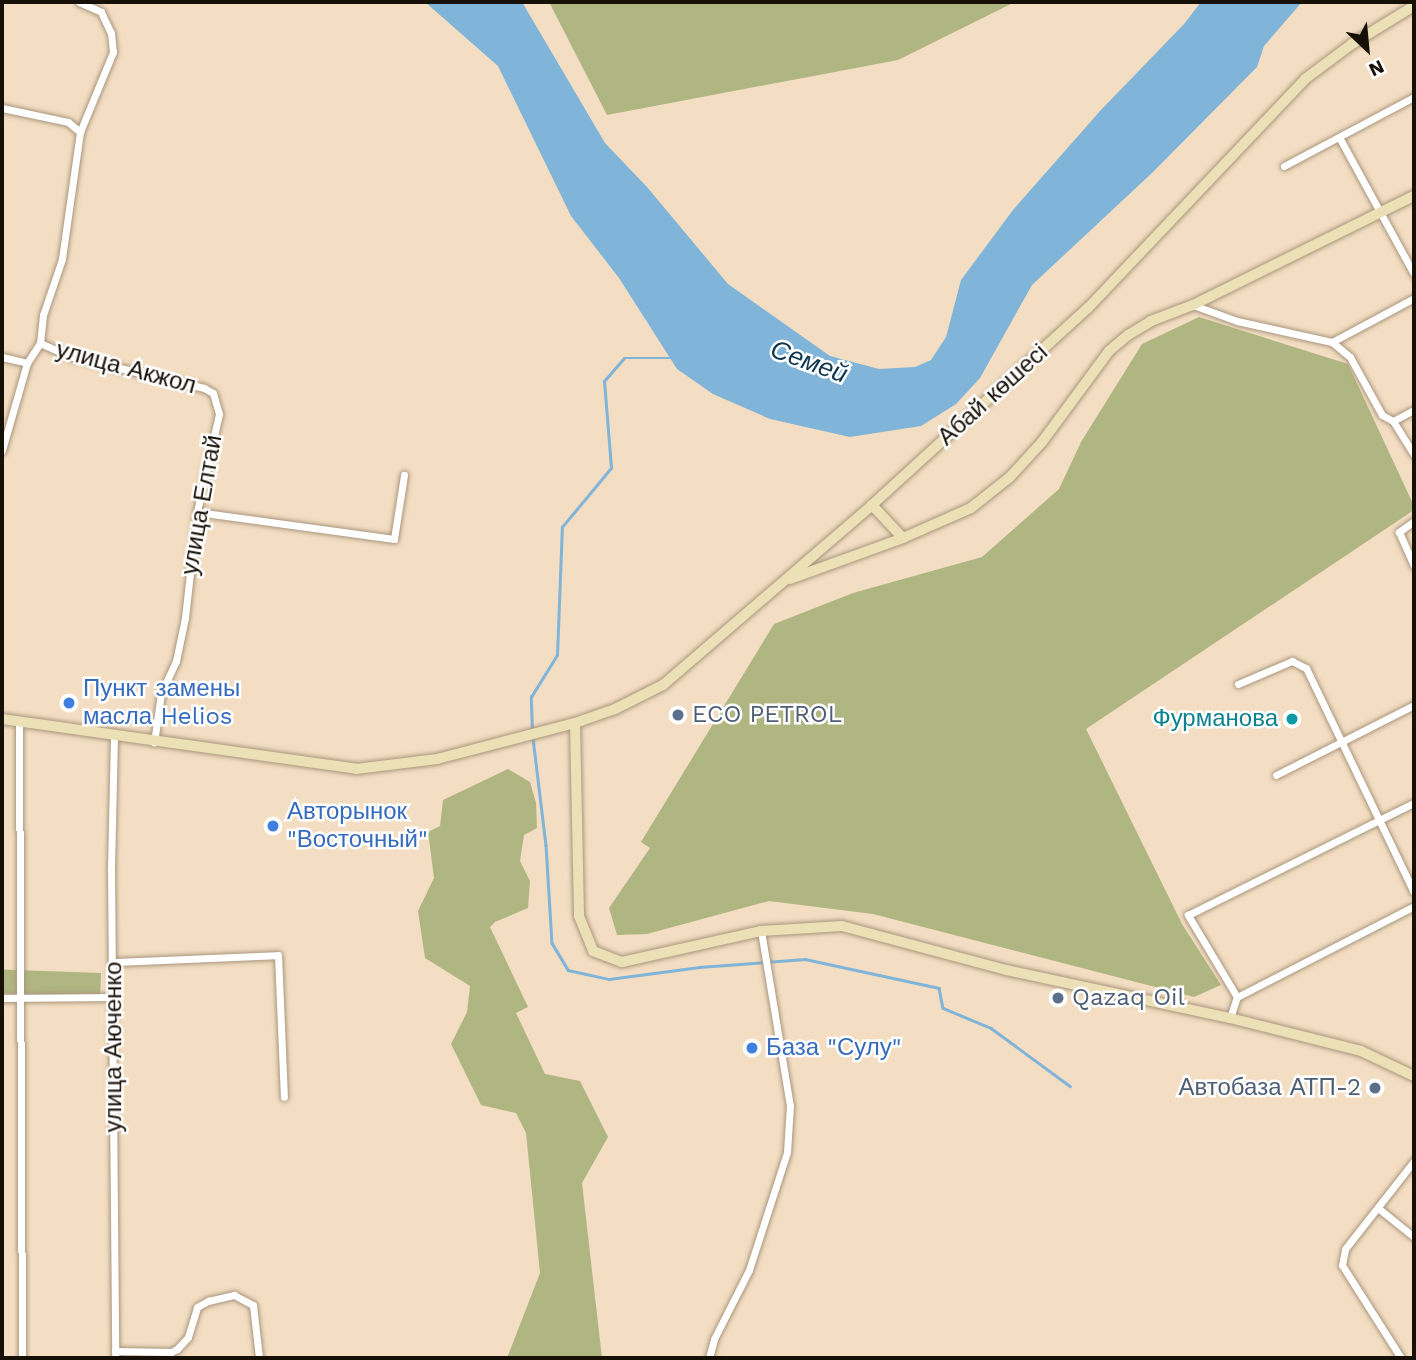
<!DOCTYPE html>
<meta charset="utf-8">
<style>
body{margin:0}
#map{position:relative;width:1416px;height:1360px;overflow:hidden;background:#f3dec3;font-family:"Work Sans",sans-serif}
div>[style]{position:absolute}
.green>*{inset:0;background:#b0b681;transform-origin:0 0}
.water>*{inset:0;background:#80b4d8}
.stream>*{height:2.5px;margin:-1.25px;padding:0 1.25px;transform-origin:1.25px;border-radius:1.25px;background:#80b4d8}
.roads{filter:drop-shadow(0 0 2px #aa967d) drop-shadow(0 0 2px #aa967d)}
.street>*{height:7px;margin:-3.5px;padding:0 3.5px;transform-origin:3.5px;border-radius:3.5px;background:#fff}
.secondary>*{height:10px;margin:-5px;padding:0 5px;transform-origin:5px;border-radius:5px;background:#ece0b7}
.dots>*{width:19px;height:19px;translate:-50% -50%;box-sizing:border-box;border:4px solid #fff;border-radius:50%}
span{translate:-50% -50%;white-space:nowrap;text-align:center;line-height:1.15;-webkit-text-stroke:5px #fff;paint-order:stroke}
.street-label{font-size:24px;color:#171007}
.shop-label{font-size:24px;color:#366cbe}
.left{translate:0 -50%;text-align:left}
.service-label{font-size:24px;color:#4e5e75}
.right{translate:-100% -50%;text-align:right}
.culture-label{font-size:24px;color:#0d838f}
.water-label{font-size:26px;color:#0e3851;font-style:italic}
.frame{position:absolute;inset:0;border:4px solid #171007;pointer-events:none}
.north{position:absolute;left:1332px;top:14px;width:70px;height:70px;-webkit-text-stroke:5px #fff;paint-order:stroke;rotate:154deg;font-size:19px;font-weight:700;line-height:28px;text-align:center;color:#171007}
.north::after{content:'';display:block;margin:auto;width:24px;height:32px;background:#171007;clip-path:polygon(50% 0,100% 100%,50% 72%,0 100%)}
</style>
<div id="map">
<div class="green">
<div style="clip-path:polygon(549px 2px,1015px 2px,898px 60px,607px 115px)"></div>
<div style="clip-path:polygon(1199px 317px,1348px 364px,1414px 506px,1414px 510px,1086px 729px,1182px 924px,1221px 985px,1194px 997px,873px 914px,769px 901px,647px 934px,617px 935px,609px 908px,650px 848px,641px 842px,774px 624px,853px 593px,982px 557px,1059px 489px,1081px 442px,1142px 344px)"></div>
<div style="clip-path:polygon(508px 769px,530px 782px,536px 803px,537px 828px,524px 835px,520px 861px,530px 881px,528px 908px,495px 922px,490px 927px,528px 1007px,516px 1013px,545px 1074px,580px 1081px,608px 1137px,582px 1183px,602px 1358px,507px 1358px,540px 1273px,526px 1133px,516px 1113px,481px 1105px,451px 1044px,467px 1012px,470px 986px,425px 958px,418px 911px,434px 878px,428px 832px,440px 826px,443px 800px)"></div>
<div style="left:101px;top:973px;width:24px;height:99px;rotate:92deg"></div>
</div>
<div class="water">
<div style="clip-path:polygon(425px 2px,522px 2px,605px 143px,647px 187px,728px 284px,830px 356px,879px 369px,915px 367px,931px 360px,946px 337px,961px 280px,1013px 210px,1100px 111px,1184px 24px,1201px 2px,1302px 2px,1264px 46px,1257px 67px,1153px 172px,1032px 285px,980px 378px,956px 404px,921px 426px,850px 437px,770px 419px,713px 394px,677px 369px,619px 278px,571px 216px,498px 66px)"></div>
</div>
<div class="stream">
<div style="left:532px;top:732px;width:35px;rotate:-92deg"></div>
<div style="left:531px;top:697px;width:49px;rotate:-58.2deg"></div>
<div style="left:557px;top:655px;width:128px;rotate:-87.8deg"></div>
<div style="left:562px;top:527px;width:77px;rotate:-50.3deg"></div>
<div style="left:611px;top:468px;width:87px;rotate:-94.6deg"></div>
<div style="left:604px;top:381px;width:30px;rotate:-49deg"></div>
<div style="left:624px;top:358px;width:49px"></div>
<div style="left:533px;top:738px;width:108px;rotate:83.1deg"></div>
<div style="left:546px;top:845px;width:98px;rotate:86.5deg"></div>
<div style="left:552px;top:943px;width:31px;rotate:59deg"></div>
<div style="left:568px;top:970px;width:42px;rotate:12.4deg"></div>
<div style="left:609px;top:979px;width:91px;rotate:-7.6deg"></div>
<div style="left:699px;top:967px;width:106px;rotate:-4.3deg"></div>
<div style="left:805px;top:959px;width:137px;rotate:12.2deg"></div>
<div style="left:939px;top:988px;width:20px;rotate:79deg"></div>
<div style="left:943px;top:1008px;width:52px;rotate:22.6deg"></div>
<div style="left:991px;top:1028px;width:98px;rotate:36.3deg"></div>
</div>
<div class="roads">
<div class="street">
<div style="left:79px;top:2px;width:24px;rotate:24deg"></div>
<div style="left:101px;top:12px;width:23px;rotate:65deg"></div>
<div style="left:111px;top:33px;width:19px;rotate:84deg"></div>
<div style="left:113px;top:52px;width:87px;rotate:112.4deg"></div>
<div style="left:2px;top:108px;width:67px;rotate:12deg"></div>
<div style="left:68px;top:122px;width:16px;rotate:40deg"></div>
<div style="left:80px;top:132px;width:128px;rotate:98.1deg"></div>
<div style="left:62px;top:259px;width:59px;rotate:108.7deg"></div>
<div style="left:43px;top:315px;width:28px;rotate:96deg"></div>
<div style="left:40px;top:343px;width:24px;rotate:123deg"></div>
<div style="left:27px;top:363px;width:91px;rotate:106deg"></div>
<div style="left:1339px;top:137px;width:156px;rotate:61.3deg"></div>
<div style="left:1284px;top:166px;width:147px;rotate:-28deg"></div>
<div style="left:1193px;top:305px;width:47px;rotate:20deg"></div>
<div style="left:1237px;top:321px;width:97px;rotate:12.5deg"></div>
<div style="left:1332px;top:342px;width:23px;rotate:40deg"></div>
<div style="left:1350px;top:357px;width:66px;rotate:61.1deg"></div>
<div style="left:1382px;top:415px;width:13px;rotate:29deg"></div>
<div style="left:1393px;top:421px;width:40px;rotate:58deg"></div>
<div style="left:1332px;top:342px;width:93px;rotate:-28.2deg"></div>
<div style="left:40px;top:343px;width:32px;rotate:24deg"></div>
<div style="left:69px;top:356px;width:139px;rotate:13.3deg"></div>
<div style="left:204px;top:388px;width:10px;rotate:29deg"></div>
<div style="left:213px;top:393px;width:22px;rotate:74deg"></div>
<div style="left:219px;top:414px;width:100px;rotate:102.7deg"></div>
<div style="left:197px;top:512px;width:107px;rotate:96.5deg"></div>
<div style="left:185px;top:618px;width:44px;rotate:101.8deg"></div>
<div style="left:176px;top:661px;width:35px;rotate:115deg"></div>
<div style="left:161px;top:693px;width:50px;rotate:98deg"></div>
<div style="left:2px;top:357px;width:26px;rotate:13deg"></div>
<div style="left:1393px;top:421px;width:24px;rotate:-28deg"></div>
<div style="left:197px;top:512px;width:199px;rotate:7.8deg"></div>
<div style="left:394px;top:539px;width:65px;rotate:-81.1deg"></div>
<div style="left:1414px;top:521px;width:19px;rotate:144deg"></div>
<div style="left:1399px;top:532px;width:37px;rotate:66deg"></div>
<div style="left:1238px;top:684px;width:59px;rotate:-23.1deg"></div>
<div style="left:1292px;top:661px;width:16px;rotate:27deg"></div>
<div style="left:1306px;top:668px;width:249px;rotate:64.3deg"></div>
<div style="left:19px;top:721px;width:637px;rotate:89.73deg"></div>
<div style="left:114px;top:736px;width:132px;rotate:91.3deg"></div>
<div style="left:111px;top:868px;width:490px;rotate:89.5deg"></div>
<div style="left:1276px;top:775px;width:155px;rotate:-26.9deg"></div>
<div style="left:113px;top:962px;width:165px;rotate:-2.4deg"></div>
<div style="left:278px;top:955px;width:142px;rotate:87.6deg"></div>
<div style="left:1237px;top:997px;width:96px;rotate:-120.9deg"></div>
<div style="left:1188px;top:915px;width:252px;rotate:-26.4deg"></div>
<div style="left:2px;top:998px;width:112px;rotate:-0.5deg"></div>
<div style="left:1230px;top:1018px;width:22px;rotate:-72deg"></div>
<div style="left:1237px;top:997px;width:199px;rotate:-27.2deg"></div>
<div style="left:1378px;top:1208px;width:46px;rotate:38.9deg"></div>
<div style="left:115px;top:1351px;width:56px;rotate:1deg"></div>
<div style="left:171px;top:1352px;width:7px;rotate:-27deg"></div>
<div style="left:177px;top:1349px;width:16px;rotate:-47deg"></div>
<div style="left:188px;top:1337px;width:31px;rotate:-73deg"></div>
<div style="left:197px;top:1307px;width:13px;rotate:-29deg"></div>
<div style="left:208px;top:1301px;width:27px;rotate:-13deg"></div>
<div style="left:234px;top:1295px;width:21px;rotate:28deg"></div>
<div style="left:253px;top:1305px;width:53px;rotate:83.5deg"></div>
<div style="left:709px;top:1358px;width:20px;rotate:-75deg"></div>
<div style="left:714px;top:1339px;width:77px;rotate:-63.1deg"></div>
<div style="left:749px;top:1270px;width:124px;rotate:-72.1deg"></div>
<div style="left:787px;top:1152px;width:46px;rotate:-86.3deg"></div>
<div style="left:790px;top:1106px;width:177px;rotate:-99.4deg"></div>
<div style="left:1401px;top:1358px;width:110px;rotate:-122.4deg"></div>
<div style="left:1342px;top:1265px;width:16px;rotate:-79deg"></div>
<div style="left:1345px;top:1249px;width:112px;rotate:-51.9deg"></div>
</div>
<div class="secondary">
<div style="left:872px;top:505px;width:45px;rotate:46.8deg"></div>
<div style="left:790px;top:579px;width:120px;rotate:-19.9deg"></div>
<div style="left:903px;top:538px;width:74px;rotate:-23.8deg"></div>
<div style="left:971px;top:508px;width:50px;rotate:-38.5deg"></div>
<div style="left:1010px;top:477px;width:47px;rotate:-47.6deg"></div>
<div style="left:1042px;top:442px;width:113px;rotate:-53.6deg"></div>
<div style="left:1109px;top:351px;width:25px;rotate:-40deg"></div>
<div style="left:1128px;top:335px;width:27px;rotate:-31deg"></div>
<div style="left:1151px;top:321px;width:45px;rotate:-20.9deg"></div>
<div style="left:1193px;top:305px;width:246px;rotate:-26.3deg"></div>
<div style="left:2px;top:719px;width:358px;rotate:8deg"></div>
<div style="left:356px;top:769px;width:82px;rotate:-7deg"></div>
<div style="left:437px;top:759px;width:143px;rotate:-14.6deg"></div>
<div style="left:575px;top:723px;width:42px;rotate:-19.3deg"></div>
<div style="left:615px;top:709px;width:54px;rotate:-26.6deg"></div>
<div style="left:663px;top:685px;width:276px;rotate:-40.7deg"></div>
<div style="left:872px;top:505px;width:292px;rotate:-42.4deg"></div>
<div style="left:1088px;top:308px;width:315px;rotate:-46.5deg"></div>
<div style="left:1305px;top:79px;width:59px;rotate:-36.7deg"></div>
<div style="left:1352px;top:44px;width:73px;rotate:-31.5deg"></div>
<div style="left:575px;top:723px;width:193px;rotate:88.8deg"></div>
<div style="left:579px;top:916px;width:38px;rotate:68deg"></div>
<div style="left:593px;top:951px;width:31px;rotate:21deg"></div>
<div style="left:622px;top:962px;width:142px;rotate:-12.6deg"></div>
<div style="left:761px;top:931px;width:81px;rotate:-3.5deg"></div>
<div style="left:842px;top:926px;width:170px;rotate:15deg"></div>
<div style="left:1006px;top:970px;width:229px;rotate:12.1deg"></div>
<div style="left:1230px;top:1018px;width:135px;rotate:14.1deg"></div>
<div style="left:1361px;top:1051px;width:59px;rotate:25.3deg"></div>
</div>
</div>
<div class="dots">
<div style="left:69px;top:703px;background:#3f7fe0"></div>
<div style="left:678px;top:715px;background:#5c6f8a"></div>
<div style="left:1292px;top:719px;background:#0f9aa8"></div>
<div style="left:273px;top:826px;background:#3f7fe0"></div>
<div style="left:1058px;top:998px;background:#5c6f8a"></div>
<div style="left:752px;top:1048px;background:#3f7fe0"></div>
<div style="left:1375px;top:1088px;background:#5c6f8a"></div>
</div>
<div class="street-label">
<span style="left:126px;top:368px;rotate:15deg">улица Акжол</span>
<span style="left:993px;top:395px;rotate:-42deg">Абай көшесі</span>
<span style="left:202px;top:505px;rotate:-80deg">улица Елтай</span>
<span style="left:114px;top:1047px;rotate:-90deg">улица Аюченко</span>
</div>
<div class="shop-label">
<span class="left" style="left:83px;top:703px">Пункт замены<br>масла Helios</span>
<span class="left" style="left:287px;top:826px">Авторынок<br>"Восточный"</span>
<span class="left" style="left:766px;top:1048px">База "Сулу"</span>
</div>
<div class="service-label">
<span class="left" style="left:692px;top:715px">ECO PETROL</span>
<span class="left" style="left:1072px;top:998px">Qazaq Oil</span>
<span class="right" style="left:1361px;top:1088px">Автобаза АТП-2</span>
</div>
<div class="culture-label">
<span class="right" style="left:1278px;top:719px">Фурманова</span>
</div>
<div class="water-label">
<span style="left:809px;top:362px;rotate:20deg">Семей</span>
</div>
<div class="frame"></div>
<div class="north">N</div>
</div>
